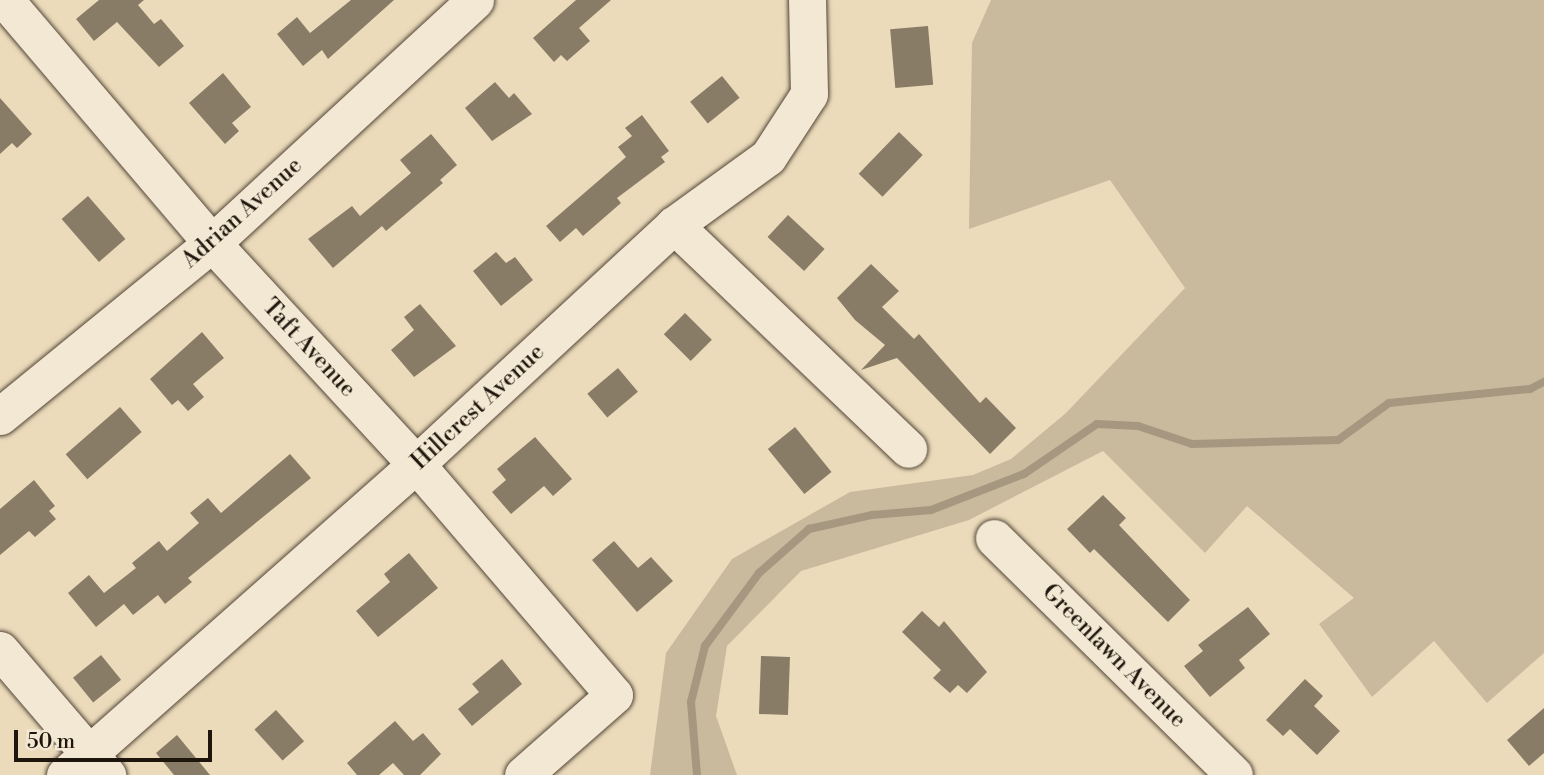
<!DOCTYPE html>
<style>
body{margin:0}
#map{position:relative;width:1544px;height:775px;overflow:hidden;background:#ecdbbb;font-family:"Libre Bodoni",serif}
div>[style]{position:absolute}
.green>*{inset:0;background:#c9ba9d}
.stream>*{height:8px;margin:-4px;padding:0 4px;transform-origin:4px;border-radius:4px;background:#a69880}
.building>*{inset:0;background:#897c67;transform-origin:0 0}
.roads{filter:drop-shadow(0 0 2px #524738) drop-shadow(0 0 2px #524738)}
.minor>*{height:37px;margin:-18.5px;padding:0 18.5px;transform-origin:18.5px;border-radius:18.5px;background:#f3e8d3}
span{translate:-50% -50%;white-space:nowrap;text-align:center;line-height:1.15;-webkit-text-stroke:6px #f3e8d3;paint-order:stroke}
.street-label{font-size:23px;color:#1e160c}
.scale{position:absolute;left:14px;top:730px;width:198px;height:32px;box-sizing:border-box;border:4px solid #1e160c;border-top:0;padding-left:9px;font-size:21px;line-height:24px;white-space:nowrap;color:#1e160c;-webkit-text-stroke:5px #f3e8d3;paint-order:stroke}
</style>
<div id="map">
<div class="green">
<div style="clip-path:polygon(991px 0,1544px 0,1544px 653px,1487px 703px,1434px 641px,1372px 697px,1319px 624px,1354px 598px,1247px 506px,1205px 553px,1103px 451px,969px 520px,801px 571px,727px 646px,716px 716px,737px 775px,650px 775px,666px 653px,732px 559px,850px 492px,973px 475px,1011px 459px,1066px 413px,1185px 288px,1110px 180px,969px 229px,972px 43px)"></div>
</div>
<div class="stream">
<div style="left:697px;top:775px;width:73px;rotate:-94.7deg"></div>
<div style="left:691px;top:702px;width:58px;rotate:-76deg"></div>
<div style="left:705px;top:646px;width:91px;rotate:-53.5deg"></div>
<div style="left:759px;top:573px;width:67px;rotate:-41.3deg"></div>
<div style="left:809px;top:529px;width:65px;rotate:-12.5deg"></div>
<div style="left:872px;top:515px;width:59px;rotate:-4.8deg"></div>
<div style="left:931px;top:510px;width:100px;rotate:-21.2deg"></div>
<div style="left:1024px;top:474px;width:88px;rotate:-34.4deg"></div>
<div style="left:1097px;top:424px;width:41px;rotate:2.8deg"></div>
<div style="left:1138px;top:426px;width:57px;rotate:18.4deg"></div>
<div style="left:1192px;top:444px;width:146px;rotate:-1.6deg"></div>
<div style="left:1338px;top:440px;width:63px;rotate:-36deg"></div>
<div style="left:1389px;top:403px;width:142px;rotate:-5.7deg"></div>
<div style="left:1530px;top:389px;width:16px;rotate:-27deg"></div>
</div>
<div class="building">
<div style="clip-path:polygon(99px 0,144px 0,138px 5px,154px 24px,161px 19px,184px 46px,159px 67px,117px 22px,94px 41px,76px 19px)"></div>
<div style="clip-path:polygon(351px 0,394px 0,328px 59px,322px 50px,303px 66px,277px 34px,297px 17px,310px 33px)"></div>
<div style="clip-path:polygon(576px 0,611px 0,579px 28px,590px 41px,567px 61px,561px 55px,554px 62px,533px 38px)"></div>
<div style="left:928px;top:26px;width:59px;height:38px;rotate:85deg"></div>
<div style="clip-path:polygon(223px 73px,251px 107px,232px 123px,239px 131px,225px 144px,189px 103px)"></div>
<div style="left:722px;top:76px;width:28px;height:41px;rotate:51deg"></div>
<div style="clip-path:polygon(495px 82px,509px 98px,514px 93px,532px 114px,492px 141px,465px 108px)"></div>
<div style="clip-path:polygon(0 98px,32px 134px,17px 148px,12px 143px,0 154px)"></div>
<div style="clip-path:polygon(642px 115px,669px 151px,661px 157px,665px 162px,617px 198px,621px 203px,583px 236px,576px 228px,560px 242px,546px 226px,626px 157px,618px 147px,632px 136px,625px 128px)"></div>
<div style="left:899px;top:132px;width:33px;height:58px;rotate:44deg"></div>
<div style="clip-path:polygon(431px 134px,457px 165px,440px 180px,443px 183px,386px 231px,382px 226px,333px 268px,308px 239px,352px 206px,360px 216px,411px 173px,400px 160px)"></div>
<div style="left:88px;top:196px;width:57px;height:35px;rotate:49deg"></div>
<div style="left:788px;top:215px;width:50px;height:30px;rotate:43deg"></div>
<div style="clip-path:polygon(496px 252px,506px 263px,515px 257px,533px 280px,501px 306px,473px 271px)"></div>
<div style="clip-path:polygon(871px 264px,899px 291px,882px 307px,914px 339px,919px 334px,980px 403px,986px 397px,1016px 428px,990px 454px,897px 358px,861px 370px,885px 345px,855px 320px,837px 298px)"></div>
<div style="clip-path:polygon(420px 304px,456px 346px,414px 377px,391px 350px,414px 330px,404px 317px)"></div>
<div style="left:685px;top:313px;width:38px;height:30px;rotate:45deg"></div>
<div style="clip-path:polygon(202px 332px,224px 358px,193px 384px,204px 397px,188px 411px,178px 400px,172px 405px,150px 379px)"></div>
<div style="left:618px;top:368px;width:31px;height:40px;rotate:50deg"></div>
<div style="left:120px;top:407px;width:33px;height:72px;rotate:49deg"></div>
<div style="left:795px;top:427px;width:58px;height:35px;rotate:51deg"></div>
<div style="clip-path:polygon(535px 437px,572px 479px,553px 496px,544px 486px,511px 514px,492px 492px,506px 480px,497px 469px)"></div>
<div style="clip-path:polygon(290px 454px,311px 478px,188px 578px,192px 582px,165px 604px,158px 595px,133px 615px,124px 604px,96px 627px,68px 593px,89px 575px,104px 593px,136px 568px,132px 563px,159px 541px,167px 551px,199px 523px,190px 513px,208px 498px,221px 513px)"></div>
<div style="clip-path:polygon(34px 480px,55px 506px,49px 511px,56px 519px,35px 537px,29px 531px,0 555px,0 509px)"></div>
<div style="clip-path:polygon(1103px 495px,1126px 518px,1119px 525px,1190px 600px,1168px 622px,1094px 549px,1090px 553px,1067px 529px)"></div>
<div style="clip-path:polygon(614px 541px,638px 568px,651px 557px,673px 581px,637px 612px,592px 560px)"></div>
<div style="clip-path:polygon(409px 553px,438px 588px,378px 637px,356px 611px,390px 582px,384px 574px)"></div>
<div style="clip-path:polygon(1248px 607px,1270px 634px,1239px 660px,1245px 668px,1210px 697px,1184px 666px,1203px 651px,1198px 645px)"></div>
<div style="clip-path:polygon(922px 611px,939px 627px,944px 621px,987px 672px,967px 693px,958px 685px,950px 693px,933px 678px,941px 670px,902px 632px)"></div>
<div style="left:101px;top:655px;width:32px;height:36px;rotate:51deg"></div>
<div style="left:761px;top:656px;width:29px;height:58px;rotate:2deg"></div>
<div style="clip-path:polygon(502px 659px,522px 684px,472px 726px,458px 709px,479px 692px,472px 684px)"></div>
<div style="clip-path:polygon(1305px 679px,1323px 696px,1314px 706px,1340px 731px,1317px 755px,1290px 729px,1283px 736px,1266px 720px)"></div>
<div style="clip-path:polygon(1544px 708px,1544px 753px,1529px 766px,1507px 740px)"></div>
<div style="left:276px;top:710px;width:42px;height:29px;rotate:48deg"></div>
<div style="clip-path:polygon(395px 721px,413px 741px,423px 733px,441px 754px,420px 775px,404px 775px,393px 763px,379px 775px,357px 775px,347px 763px)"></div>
<div style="clip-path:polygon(177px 735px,210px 775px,174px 775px,156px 753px)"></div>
</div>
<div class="roads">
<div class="minor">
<div style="left:5px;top:0;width:319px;rotate:49.6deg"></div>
<div style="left:212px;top:243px;width:301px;rotate:47.3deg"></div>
<div style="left:416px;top:464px;width:304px;rotate:49.4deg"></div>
<div style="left:614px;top:695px;width:121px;rotate:138.7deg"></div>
<div style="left:674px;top:225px;width:324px;rotate:43.7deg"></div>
<div style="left:0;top:416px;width:274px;rotate:-39.2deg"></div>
<div style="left:212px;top:243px;width:358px;rotate:-42.7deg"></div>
<div style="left:994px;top:538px;width:337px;rotate:44.6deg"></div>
<div style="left:0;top:650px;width:165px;rotate:49.4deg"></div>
<div style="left:65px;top:775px;width:469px;rotate:-41.5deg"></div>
<div style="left:416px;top:464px;width:352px;rotate:-42.8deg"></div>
<div style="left:674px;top:225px;width:116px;rotate:-35.9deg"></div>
<div style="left:768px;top:157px;width:75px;rotate:-56.9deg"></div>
<div style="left:809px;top:94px;width:94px;rotate:-91.2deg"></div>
</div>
</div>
<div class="street-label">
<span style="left:242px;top:213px;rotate:-42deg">Adrian Avenue</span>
<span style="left:309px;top:348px;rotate:47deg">Taft Avenue</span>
<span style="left:478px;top:407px;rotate:-43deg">Hillcrest Avenue</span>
<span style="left:1114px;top:656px;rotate:45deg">Greenlawn Avenue</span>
</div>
<div class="scale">50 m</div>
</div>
